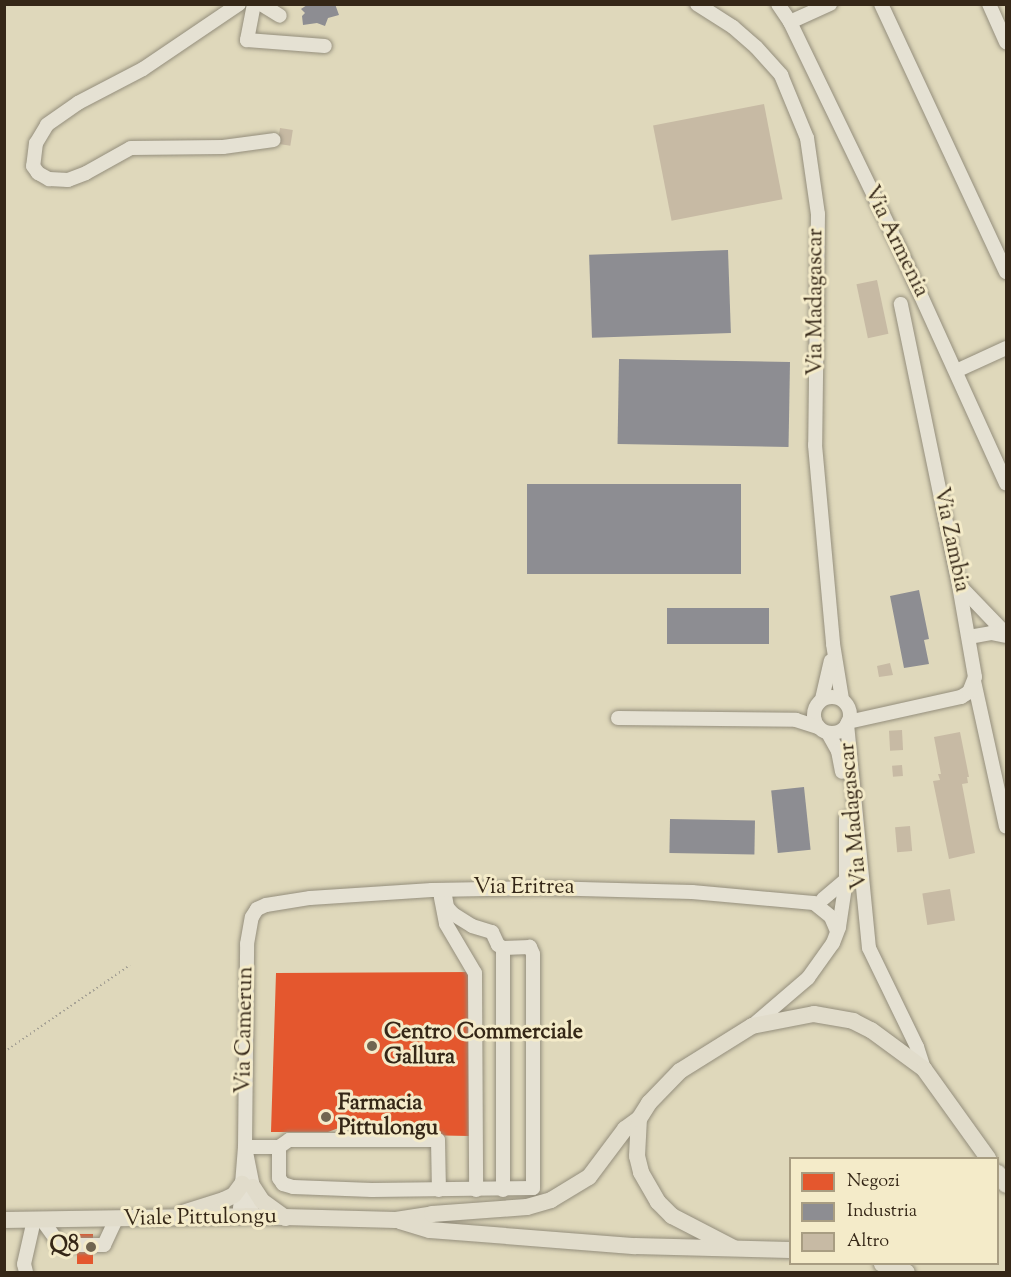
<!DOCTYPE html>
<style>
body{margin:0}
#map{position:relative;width:1011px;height:1277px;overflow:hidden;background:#dfd8bb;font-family:"Sorts Mill Goudy",serif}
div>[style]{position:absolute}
.shops>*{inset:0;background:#e4572e;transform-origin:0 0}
.industry>*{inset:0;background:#8d8d92;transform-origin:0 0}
.building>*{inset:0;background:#c7baa4;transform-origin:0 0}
.path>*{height:2px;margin-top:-1px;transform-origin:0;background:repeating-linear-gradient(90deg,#a6a295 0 1.5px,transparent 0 4.5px)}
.roads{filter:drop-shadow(0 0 2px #948e7c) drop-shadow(0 0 2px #948e7c)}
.minor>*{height:14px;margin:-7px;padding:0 7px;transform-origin:7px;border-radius:7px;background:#e5e1d3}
.minor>.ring{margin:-7px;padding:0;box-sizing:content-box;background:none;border:14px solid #e5e1d3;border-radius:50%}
.major>*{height:16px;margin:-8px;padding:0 8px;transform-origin:8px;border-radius:8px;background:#e1dccb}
.dots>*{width:16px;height:16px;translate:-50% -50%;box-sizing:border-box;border:3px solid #f4ebc9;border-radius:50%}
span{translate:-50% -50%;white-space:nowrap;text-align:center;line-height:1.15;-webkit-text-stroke:6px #f4ebc9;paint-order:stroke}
.street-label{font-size:22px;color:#352717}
.poi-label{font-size:22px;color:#352717;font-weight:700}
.left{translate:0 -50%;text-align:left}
.right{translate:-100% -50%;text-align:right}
.frame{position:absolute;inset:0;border:6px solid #352717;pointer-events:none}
.legend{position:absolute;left:789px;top:1157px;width:210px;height:108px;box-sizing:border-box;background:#f4ebc9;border:2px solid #a89d82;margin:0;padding:8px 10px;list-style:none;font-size:18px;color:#352717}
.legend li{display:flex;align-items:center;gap:12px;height:30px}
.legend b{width:30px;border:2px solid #a89d82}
</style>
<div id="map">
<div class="shops">
<div style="clip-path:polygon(471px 972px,469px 1136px,419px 1135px,384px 1120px,382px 1129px,373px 1136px,364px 1134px,357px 1121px,328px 1132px,271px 1132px,276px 973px)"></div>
<div style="left:77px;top:1234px;width:16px;height:30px"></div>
</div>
<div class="industry">
<div style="clip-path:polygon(335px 4px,339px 15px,328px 18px,325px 26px,317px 23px,303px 25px,302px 16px,305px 13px,301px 9px,307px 5px)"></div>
<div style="left:728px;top:250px;width:83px;height:139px;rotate:88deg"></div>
<div style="left:790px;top:362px;width:85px;height:171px;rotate:91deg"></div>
<div style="left:527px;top:484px;width:214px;height:90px"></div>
<div style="clip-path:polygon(919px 590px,929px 639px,924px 640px,929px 664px,904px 668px,890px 596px)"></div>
<div style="left:667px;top:608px;width:102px;height:36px"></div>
<div style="left:804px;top:787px;width:63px;height:33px;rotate:84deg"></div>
<div style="left:670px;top:819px;width:85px;height:34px;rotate:1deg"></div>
</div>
<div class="building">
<div style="left:764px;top:104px;width:97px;height:113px;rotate:79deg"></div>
<div style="left:280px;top:128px;width:13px;height:16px;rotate:9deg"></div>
<div style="left:877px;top:280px;width:55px;height:21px;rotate:78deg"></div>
<div style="clip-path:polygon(890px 663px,893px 675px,879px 677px,877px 666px)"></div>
<div style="left:902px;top:730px;width:20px;height:13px;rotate:87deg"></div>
<div style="clip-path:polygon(960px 732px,969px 777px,967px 777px,968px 783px,962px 784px,975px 853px,949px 859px,933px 781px,940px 780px,938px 774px,941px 774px,934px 737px)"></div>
<div style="left:902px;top:765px;width:11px;height:10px;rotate:85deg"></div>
<div style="left:910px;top:826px;width:25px;height:15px;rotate:85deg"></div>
<div style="left:950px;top:889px;width:32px;height:28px;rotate:81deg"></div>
</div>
<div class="path">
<div style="left:4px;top:1052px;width:153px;rotate:-34.6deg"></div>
</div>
<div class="roads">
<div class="minor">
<div style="left:239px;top:4px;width:116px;rotate:145.9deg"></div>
<div style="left:143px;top:69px;width:73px;rotate:152.4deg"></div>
<div style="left:78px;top:103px;width:38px;rotate:145deg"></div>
<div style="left:47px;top:125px;width:21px;rotate:121deg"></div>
<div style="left:36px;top:143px;width:23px;rotate:97deg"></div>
<div style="left:33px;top:166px;width:9px;rotate:54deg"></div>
<div style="left:38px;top:173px;width:13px;rotate:29deg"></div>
<div style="left:49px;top:179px;width:19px;rotate:3deg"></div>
<div style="left:68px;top:180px;width:19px;rotate:-21deg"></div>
<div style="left:86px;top:173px;width:51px;rotate:-29.1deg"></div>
<div style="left:131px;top:148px;width:92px;rotate:-0.6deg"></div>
<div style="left:223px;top:147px;width:51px;rotate:-7.8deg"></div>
<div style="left:254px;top:4px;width:37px;rotate:101deg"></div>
<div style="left:247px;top:40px;width:78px;rotate:4.4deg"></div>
<div style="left:261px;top:4px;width:22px;rotate:32deg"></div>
<div style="left:697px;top:4px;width:43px;rotate:32.6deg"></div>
<div style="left:733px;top:27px;width:30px;rotate:41deg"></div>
<div style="left:756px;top:47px;width:38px;rotate:48deg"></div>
<div style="left:781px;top:75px;width:68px;rotate:67.6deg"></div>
<div style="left:807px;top:138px;width:77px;rotate:81.8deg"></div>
<div style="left:818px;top:214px;width:231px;rotate:90.7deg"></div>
<div style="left:815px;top:445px;width:200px;rotate:84.8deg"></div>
<div style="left:833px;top:644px;width:56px;rotate:80.7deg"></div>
<div style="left:778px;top:4px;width:22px;rotate:56deg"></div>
<div style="left:790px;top:22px;width:258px;rotate:64.2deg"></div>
<div style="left:902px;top:254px;width:252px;rotate:65.6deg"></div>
<div style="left:881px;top:4px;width:296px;rotate:65deg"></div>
<div style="left:989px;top:4px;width:42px;rotate:65.9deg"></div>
<div style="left:790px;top:22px;width:44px;rotate:-24.2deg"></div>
<div style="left:956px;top:371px;width:55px;rotate:-24.7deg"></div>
<div style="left:960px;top:586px;width:66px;rotate:46.2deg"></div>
<div style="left:969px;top:637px;width:22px;rotate:-10deg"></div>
<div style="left:991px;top:633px;width:15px;rotate:11deg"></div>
<div style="left:974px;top:681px;width:149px;rotate:77.6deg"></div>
<div class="ring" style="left:814px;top:697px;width:22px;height:22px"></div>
<div style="left:822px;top:699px;width:39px;rotate:-77deg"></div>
<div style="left:618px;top:718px;width:178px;rotate:0.6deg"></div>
<div style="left:796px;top:720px;width:23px;rotate:18deg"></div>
<div style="left:848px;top:722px;width:116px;rotate:-12.5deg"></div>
<div style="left:961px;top:697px;width:9px;rotate:-32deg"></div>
<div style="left:969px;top:692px;width:16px;rotate:-68deg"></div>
<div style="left:975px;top:677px;width:93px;rotate:-99.9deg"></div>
<div style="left:959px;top:585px;width:287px;rotate:-101.7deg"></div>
<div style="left:847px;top:724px;width:225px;rotate:84.4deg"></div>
<div style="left:869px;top:948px;width:110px;rotate:64.1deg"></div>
<div style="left:917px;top:1047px;width:23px;rotate:72deg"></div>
<div style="left:828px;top:733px;width:21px;rotate:61deg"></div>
<div style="left:838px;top:751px;width:21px;rotate:79deg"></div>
<div style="left:444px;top:890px;width:17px;rotate:80deg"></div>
<div style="left:447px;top:907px;width:9px;rotate:49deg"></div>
<div style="left:453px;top:914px;width:22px;rotate:32deg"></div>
<div style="left:472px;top:926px;width:21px;rotate:17deg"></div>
<div style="left:492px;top:932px;width:14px;rotate:65deg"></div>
<div style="left:498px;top:945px;width:6px;rotate:31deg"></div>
<div style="left:503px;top:948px;width:242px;rotate:90deg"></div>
<div style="left:441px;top:898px;width:26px;rotate:79deg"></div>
<div style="left:446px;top:924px;width:57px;rotate:59.4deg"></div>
<div style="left:475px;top:973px;width:217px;rotate:89.7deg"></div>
<div style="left:823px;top:899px;width:30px;rotate:-40deg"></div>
<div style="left:752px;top:1026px;width:74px;rotate:-40.6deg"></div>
<div style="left:808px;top:978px;width:43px;rotate:-54.5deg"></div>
<div style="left:833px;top:943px;width:17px;rotate:-69deg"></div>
<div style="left:839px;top:927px;width:48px;rotate:-81.5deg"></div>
<div style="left:846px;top:880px;width:62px;rotate:-90deg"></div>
<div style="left:245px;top:1147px;width:41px;rotate:78.7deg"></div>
<div style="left:253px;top:1187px;width:18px;rotate:93deg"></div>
<div style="left:252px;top:1205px;width:12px;rotate:114deg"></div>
<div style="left:247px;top:1216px;width:10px;rotate:-135deg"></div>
<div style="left:240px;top:1209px;width:62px;rotate:-85.4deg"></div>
<div style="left:245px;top:1147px;width:203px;rotate:-89.4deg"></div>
<div style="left:247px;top:944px;width:27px;rotate:-80deg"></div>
<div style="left:252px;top:917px;width:9px;rotate:-58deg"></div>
<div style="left:257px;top:909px;width:10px;rotate:-24deg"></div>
<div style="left:266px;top:905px;width:45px;rotate:-9deg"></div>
<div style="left:310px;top:898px;width:122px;rotate:-3.8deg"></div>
<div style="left:432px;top:890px;width:111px;rotate:-1deg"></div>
<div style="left:543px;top:888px;width:149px;rotate:1.5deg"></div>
<div style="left:692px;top:892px;width:122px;rotate:5.2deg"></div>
<div style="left:814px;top:903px;width:22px;rotate:39deg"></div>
<div style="left:831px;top:917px;width:15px;rotate:67deg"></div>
<div style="left:245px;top:1147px;width:34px"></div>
<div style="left:279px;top:1147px;width:12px;rotate:-35deg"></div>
<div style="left:289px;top:1140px;width:149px"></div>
<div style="left:438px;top:1140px;width:50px;rotate:88.9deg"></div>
<div style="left:279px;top:1147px;width:31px;rotate:90deg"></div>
<div style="left:279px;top:1178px;width:7px;rotate:56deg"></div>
<div style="left:283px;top:1184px;width:10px;rotate:17deg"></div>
<div style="left:293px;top:1187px;width:79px;rotate:2.2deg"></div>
<div style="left:372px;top:1190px;width:161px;rotate:-0.7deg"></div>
<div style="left:533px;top:1188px;width:234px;rotate:-90deg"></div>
<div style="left:533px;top:954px;width:8px;rotate:-113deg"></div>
<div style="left:530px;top:947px;width:27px;rotate:178deg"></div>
<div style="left:42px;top:1220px;width:31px;rotate:54deg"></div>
<div style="left:60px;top:1245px;width:44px"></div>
<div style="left:104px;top:1245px;width:26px;rotate:-65deg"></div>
<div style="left:26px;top:1272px;width:8px;rotate:-104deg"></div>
<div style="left:24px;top:1264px;width:45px;rotate:-77.2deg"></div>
</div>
<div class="major">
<div style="left:998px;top:1173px;width:14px;rotate:56deg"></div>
<div style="left:253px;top:1187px;width:17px;rotate:57deg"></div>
<div style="left:262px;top:1201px;width:29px;rotate:36deg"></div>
<div style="left:183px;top:1213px;width:43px;rotate:-17.6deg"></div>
<div style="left:224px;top:1200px;width:11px;rotate:-27deg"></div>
<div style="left:234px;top:1195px;width:14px;rotate:-54deg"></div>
<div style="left:4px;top:1220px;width:243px;rotate:-0.9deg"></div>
<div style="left:247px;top:1216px;width:149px;rotate:1.5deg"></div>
<div style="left:396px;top:1220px;width:36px;rotate:-9deg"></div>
<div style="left:432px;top:1214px;width:95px;rotate:-4.2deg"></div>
<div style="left:527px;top:1207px;width:25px;rotate:-16deg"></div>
<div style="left:551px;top:1200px;width:44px;rotate:-31.2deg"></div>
<div style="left:589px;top:1177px;width:60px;rotate:-53.1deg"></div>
<div style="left:625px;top:1129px;width:17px;rotate:-36deg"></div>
<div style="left:400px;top:1221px;width:31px;rotate:17deg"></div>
<div style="left:430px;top:1230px;width:206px;rotate:4.5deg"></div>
<div style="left:635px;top:1246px;width:155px;rotate:1.5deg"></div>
<div style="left:734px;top:1248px;width:70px;rotate:-152.7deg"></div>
<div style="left:672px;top:1216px;width:20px;rotate:-135deg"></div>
<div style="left:658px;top:1202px;width:34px;rotate:-120deg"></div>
<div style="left:641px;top:1172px;width:16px;rotate:-104deg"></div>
<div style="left:637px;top:1156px;width:37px;rotate:-87deg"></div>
<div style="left:639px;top:1119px;width:19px;rotate:-58deg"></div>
<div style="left:649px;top:1103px;width:45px;rotate:-45.9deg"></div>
<div style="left:680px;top:1071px;width:85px;rotate:-32deg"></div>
<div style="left:752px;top:1026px;width:63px;rotate:-11deg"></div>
<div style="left:814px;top:1014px;width:40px;rotate:10deg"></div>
<div style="left:853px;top:1021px;width:20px;rotate:27deg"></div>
<div style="left:871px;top:1030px;width:66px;rotate:36.3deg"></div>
<div style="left:924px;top:1069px;width:110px;rotate:54.3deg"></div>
<div style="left:882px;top:1264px;width:26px;rotate:18deg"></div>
</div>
</div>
<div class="dots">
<div style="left:372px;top:1046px;background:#706550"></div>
<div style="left:326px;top:1117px;background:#706550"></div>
<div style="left:91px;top:1247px;background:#706550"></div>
</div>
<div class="street-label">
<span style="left:895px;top:242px;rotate:64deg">Via Armenia</span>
<span style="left:817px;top:302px;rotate:-90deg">Via Madagascar</span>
<span style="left:950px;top:540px;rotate:78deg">Via Zambia</span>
<span style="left:855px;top:816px;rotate:-95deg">Via Madagascar</span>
<span style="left:524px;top:889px">Via Eritrea</span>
<span style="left:246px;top:1030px;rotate:-89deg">Via Camerun</span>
<span style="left:200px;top:1219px;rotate:-1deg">Viale Pittulongu</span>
</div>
<div class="poi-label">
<span class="left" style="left:384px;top:1046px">Centro Commerciale<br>Gallura</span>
<span class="left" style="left:338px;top:1117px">Farmacia<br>Pittulongu</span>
<span class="right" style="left:79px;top:1247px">Q8</span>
</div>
<div class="frame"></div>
<ul class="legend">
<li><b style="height:16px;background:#e4572e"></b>Negozi</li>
<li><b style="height:16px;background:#8d8d92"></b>Industria</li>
<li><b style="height:16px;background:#c7baa4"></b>Altro</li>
</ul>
</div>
